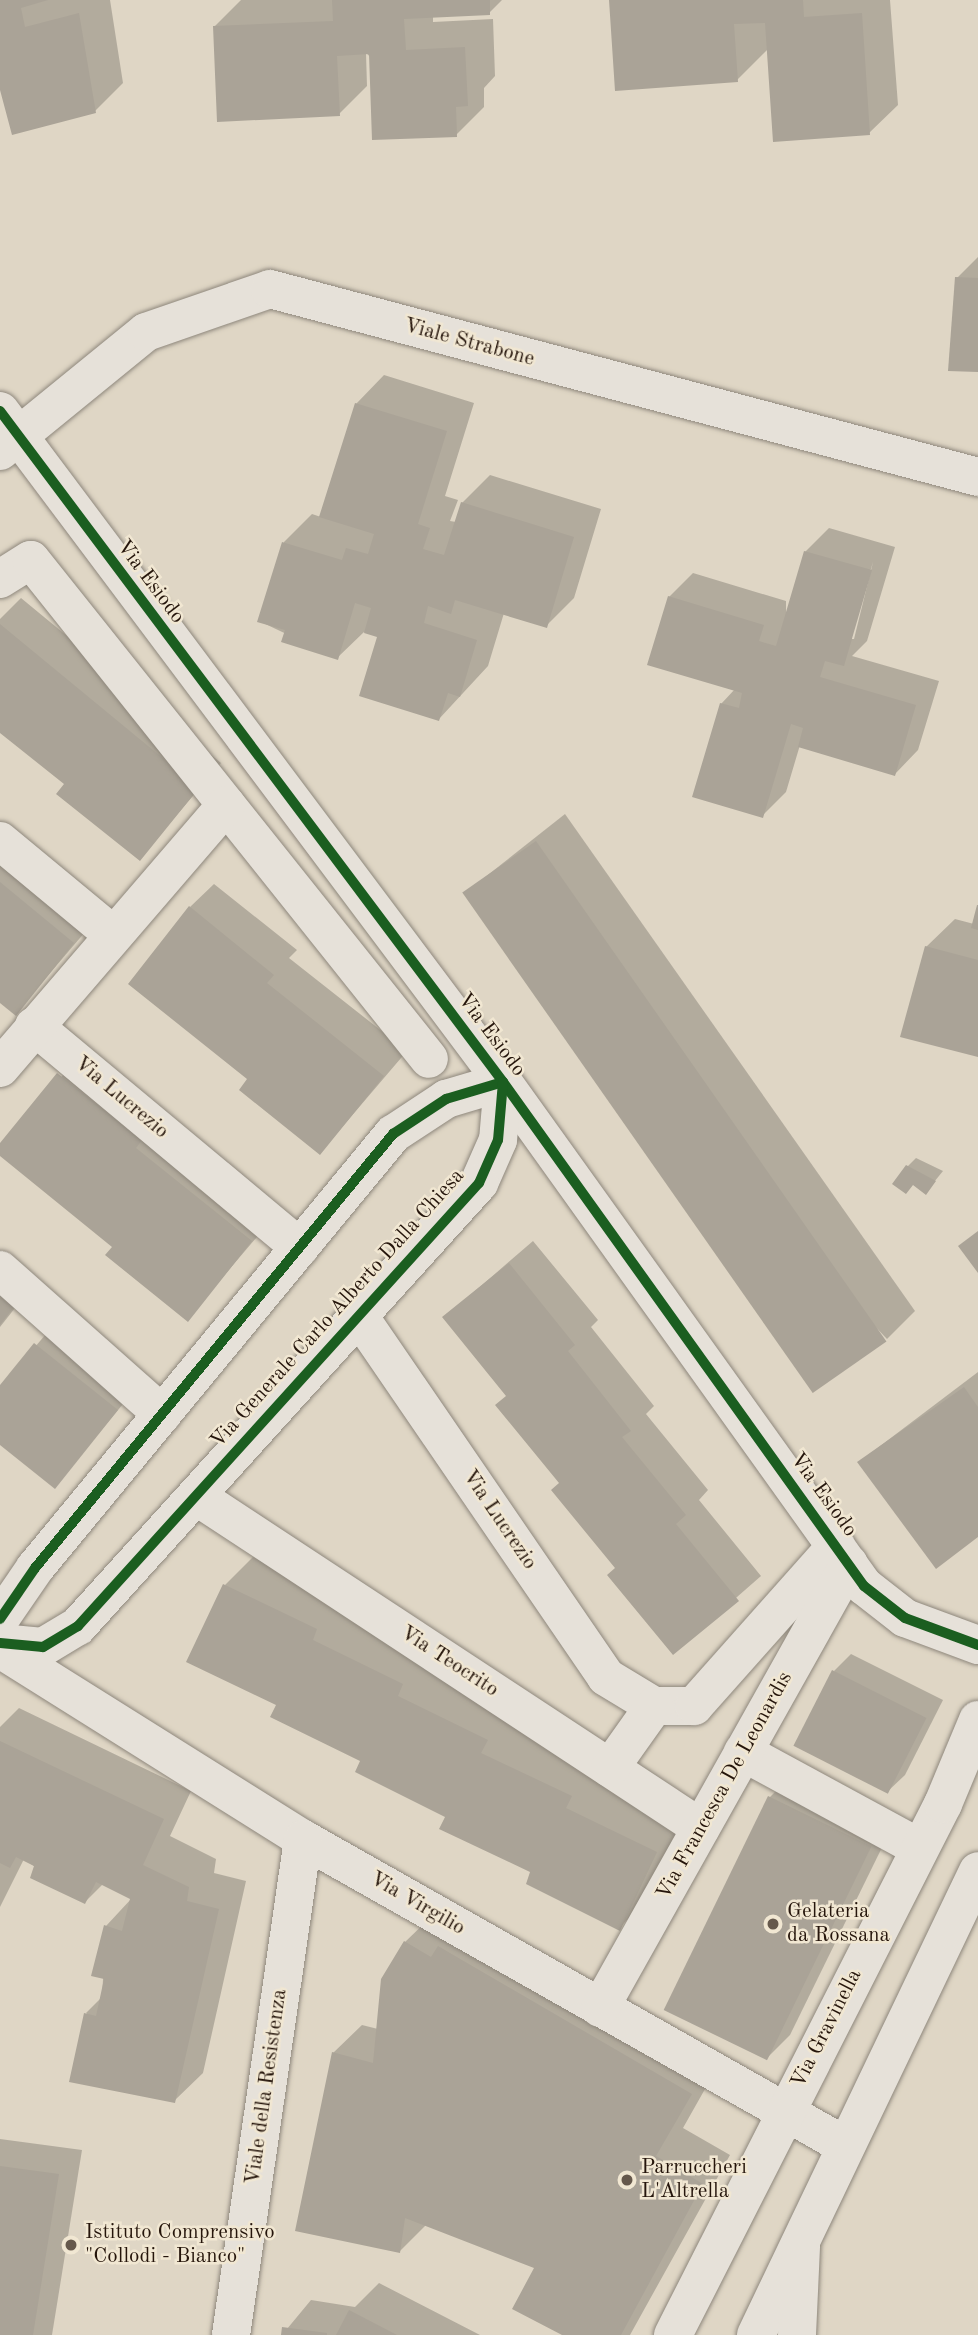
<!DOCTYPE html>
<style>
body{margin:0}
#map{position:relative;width:978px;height:2335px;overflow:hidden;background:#dfd6c5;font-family:"Old Standard TT",serif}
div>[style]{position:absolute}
.shadow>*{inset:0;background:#0003}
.building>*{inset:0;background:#aaa397;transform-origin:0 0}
.roads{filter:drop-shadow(0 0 2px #8e877c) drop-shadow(0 0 2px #8e877c)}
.street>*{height:38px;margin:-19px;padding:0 19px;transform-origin:19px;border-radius:19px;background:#e6e1d9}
.cycleway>*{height:10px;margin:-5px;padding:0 5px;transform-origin:5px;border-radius:5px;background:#1b5e20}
.dots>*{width:19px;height:19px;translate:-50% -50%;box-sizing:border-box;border:4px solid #f1e7d2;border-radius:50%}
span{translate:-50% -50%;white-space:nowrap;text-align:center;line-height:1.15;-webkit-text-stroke:5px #f1e7d2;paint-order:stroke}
.street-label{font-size:21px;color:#25150b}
.poi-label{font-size:21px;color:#25150b}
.left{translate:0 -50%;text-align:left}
</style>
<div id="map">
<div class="shadow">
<div style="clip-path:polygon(0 0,110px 0,123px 83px,95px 111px,0 83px)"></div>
<div style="clip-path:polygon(241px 0,502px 0,489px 13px,433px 16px,433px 22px,493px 19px,495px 76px,484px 88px,484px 107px,456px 135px,366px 53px,367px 86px,339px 114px,215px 26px)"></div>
<div style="clip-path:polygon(611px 0,890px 0,898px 105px,869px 133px,768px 49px,737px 80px)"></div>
<div style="clip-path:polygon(978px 257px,978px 370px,957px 278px)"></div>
<div style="clip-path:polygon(384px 375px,474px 403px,445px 496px,458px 500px,450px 521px,456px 522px,462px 503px,490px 475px,601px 509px,574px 598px,546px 626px,504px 613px,488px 666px,439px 719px,379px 635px,364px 632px,337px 658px,259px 621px,284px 542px,312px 514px,321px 517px,356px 404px)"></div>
<div style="clip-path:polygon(evenodd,829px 528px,895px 547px,867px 641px,852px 656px,939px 681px,918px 750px,895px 774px,800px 745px,786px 792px,762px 816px,721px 704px,735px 689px,669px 597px,693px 573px,786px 601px,786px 619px,805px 552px,829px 528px,873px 562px,854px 639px,850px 639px,873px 562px)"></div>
<div style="clip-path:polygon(21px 598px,221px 763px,140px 858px,67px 784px,0 730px,0 619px)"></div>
<div style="clip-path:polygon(565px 814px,915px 1311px,887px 1339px,465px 893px)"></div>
<div style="clip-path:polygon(0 840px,97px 918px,16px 1013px,0 1000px)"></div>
<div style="clip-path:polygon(214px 884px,297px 950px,289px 958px,407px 1051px,320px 1153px,250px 1079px,190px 907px)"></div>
<div style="clip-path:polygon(978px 908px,978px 1056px,926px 947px,955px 919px,974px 924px)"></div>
<div style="clip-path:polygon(82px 1051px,274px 1217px,187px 1319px,115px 1246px,0 1154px)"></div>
<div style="clip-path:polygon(916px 1158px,943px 1171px,926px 1192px,907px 1167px)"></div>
<div style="clip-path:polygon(533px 1241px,598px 1320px,591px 1327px,654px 1406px,646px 1414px,708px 1490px,699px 1500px,761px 1576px,673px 1653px,508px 1395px,445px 1317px)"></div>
<div style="clip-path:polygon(0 1266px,30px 1289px,0 1327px)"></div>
<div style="clip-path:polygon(52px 1327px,133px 1392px,54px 1487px,0 1443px,0 1388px)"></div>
<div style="clip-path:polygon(978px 1372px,978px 1536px,859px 1462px)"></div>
<div style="clip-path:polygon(253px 1557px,344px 1600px,684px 1823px,647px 1900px,619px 1928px,279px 1704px,225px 1585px)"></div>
<div style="clip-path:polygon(851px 1654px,943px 1700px,905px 1775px,887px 1792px,834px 1671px)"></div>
<div style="clip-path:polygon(19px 1708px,191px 1791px,170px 1836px,216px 1859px,214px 1873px,246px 1881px,203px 2073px,174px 2101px,86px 2013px,102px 1997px,106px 1926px,132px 1898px,103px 1884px,85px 1902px,24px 1859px,0 1907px,0 1727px)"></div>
<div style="clip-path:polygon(793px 1774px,894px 1823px,790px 2035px,766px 2059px,770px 1797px)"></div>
<div style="clip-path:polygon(434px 1914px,718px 2066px,683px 2128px,730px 2155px,630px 2335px,565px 2335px,537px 2267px,426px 2225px,400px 2251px,333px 2053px,362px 2025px,378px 2029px,405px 1942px)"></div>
<div style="clip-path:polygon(0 2139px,82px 2150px,52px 2335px,0 2335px)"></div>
<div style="clip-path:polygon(379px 2283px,480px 2335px,282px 2335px,311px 2300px,355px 2307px)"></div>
</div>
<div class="building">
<div style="clip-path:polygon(0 0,48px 0,21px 8px,25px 27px,79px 13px,96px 113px,12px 135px,0 90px)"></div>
<div style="clip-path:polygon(332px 0,490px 0,490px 15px,404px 19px,406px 50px,465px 47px,468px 106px,456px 107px,457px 137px,372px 140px,369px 54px,337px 56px,340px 116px,217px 122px,213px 26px,333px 21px)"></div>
<div style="clip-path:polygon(609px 0,803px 0,804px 17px,862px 13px,870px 135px,773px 142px,765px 23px,734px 24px,738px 82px,615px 91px)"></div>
<div style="clip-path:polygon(955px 277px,978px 278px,978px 372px,948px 371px)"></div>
<div style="clip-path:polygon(355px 403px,447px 431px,418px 524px,430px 528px,423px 549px,444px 555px,461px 502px,574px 537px,547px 628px,455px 600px,451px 614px,428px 606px,424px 623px,477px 640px,460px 697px,448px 693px,439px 721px,359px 696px,377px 637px,364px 633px,371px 608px,355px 603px,338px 660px,281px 642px,285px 630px,257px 622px,282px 542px,342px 560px,346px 548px,368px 554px,374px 534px,319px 517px)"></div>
<div style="clip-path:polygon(804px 551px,872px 570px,844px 666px,825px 661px,820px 677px,916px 705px,895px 776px,798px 747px,803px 728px,791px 724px,763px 818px,692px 797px,720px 703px,739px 708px,742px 693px,647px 665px,668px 596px,764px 625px,759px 641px,776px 646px)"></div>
<div style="clip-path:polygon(0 624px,199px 788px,140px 861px,56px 794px,64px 784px,0 733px)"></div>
<div style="left:536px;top:841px;width:611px;height:90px;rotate:55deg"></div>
<div style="clip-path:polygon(0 882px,74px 943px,16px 1016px,0 1003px)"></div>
<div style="clip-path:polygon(977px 905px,978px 905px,978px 930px,971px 928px)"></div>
<div style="clip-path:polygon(189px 906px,274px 975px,267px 983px,384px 1076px,320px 1155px,239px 1090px,247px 1079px,128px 984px)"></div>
<div style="clip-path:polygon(925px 946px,978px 960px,978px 1057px,900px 1037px)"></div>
<div style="clip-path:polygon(57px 1073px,142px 1140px,136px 1148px,252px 1241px,188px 1322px,105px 1255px,112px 1247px,0 1156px,0 1143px)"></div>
<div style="clip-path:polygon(906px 1165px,936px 1181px,926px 1195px,913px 1185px,906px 1194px,892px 1184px)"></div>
<div style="clip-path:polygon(978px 1231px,978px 1273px,958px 1246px)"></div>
<div style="clip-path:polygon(509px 1263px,575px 1345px,568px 1351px,631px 1431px,622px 1437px,686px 1515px,676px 1524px,739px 1601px,673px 1655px,607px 1575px,615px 1568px,551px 1490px,559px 1483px,495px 1405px,506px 1396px,442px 1317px)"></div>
<div style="clip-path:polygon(0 1297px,14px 1307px,0 1325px)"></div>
<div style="clip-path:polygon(34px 1343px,118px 1410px,55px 1489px,0 1445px,0 1385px)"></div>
<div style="clip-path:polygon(964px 1387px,978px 1407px,978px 1537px,936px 1569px,857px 1462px)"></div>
<div style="clip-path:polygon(223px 1584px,317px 1629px,313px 1640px,403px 1684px,398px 1696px,488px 1740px,481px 1753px,572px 1796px,566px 1808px,657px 1852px,620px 1931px,526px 1884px,530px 1872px,439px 1829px,445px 1817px,355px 1772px,360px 1761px,270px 1717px,276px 1705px,186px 1662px)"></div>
<div style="left:832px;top:1670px;width:106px;height:85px;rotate:27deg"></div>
<div style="clip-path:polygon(0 1741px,164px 1819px,143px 1865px,189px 1887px,187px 1901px,219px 1909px,175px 2103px,69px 2082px,84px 2013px,96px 2016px,104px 1979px,91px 1976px,104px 1925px,122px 1931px,130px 1899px,96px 1882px,85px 1904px,30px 1878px,34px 1866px,16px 1857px,10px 1868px,0 1863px)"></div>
<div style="left:768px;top:1796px;width:115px;height:238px;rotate:26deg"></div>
<div style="clip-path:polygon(404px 1941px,431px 1957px,438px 1946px,692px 2094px,656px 2156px,703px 2184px,621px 2335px,562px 2335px,512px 2309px,534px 2268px,405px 2218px,400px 2253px,295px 2231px,332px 2052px,373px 2063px,381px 1979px)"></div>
<div style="clip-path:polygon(0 2166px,59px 2174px,33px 2335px,0 2335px)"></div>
<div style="clip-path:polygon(349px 2310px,397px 2335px,336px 2335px)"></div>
<div style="clip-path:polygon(282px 2327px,327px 2333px,327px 2335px,281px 2335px)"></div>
</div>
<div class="roads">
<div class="street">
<div style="left:0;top:411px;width:839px;rotate:53.14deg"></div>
<div style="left:503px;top:1082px;width:620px;rotate:54.39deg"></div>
<div style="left:864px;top:1586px;width:52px;rotate:38deg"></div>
<div style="left:905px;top:1618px;width:78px;rotate:20.3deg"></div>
<div style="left:0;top:451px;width:188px;rotate:-39.2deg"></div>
<div style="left:146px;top:332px;width:131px;rotate:-19.1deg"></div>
<div style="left:270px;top:289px;width:733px;rotate:14.87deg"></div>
<div style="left:0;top:579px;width:36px;rotate:-32deg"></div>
<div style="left:31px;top:560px;width:638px;rotate:51.42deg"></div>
<div style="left:0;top:841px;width:144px;rotate:39.7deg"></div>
<div style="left:34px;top:1026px;width:346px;rotate:39.8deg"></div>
<div style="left:0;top:1068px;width:347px;rotate:-49.3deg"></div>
<div style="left:0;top:1270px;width:217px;rotate:41.6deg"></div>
<div style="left:359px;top:1316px;width:437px;rotate:55.6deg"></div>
<div style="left:606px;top:1677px;width:56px;rotate:31.1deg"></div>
<div style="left:196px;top:1496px;width:604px;rotate:33.32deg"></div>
<div style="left:0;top:1619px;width:62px;rotate:-55.5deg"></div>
<div style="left:35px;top:1568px;width:563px;rotate:-50.48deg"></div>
<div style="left:393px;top:1134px;width:64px;rotate:-33.4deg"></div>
<div style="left:446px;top:1099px;width:59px;rotate:-16.6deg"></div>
<div style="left:503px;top:1082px;width:58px;rotate:94.9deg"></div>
<div style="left:498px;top:1140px;width:47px;rotate:113.8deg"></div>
<div style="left:479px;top:1183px;width:598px;rotate:132.15deg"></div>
<div style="left:78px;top:1626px;width:41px;rotate:149deg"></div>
<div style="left:43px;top:1647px;width:43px;rotate:-174.7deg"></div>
<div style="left:0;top:1649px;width:358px;rotate:32.1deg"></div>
<div style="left:303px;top:1839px;width:622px;rotate:29.49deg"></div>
<div style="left:654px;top:1706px;width:40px"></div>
<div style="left:694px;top:1706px;width:214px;rotate:-48.4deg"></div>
<div style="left:743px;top:1752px;width:201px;rotate:28.5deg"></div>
<div style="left:610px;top:1768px;width:76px;rotate:-54.6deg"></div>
<div style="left:600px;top:2008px;width:509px;rotate:-60.72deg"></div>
<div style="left:231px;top:2335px;width:501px;rotate:-81.74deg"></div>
<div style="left:673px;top:2335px;width:596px;rotate:-63.05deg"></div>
<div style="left:943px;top:1804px;width:91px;rotate:-67.4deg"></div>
<div style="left:756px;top:2335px;width:514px;rotate:-64.43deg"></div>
<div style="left:797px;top:2335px;width:89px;rotate:-87.4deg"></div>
</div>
</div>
<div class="cycleway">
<div style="left:0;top:411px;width:839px;rotate:53.14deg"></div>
<div style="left:503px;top:1082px;width:620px;rotate:54.39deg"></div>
<div style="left:864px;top:1586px;width:52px;rotate:38deg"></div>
<div style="left:905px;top:1618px;width:78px;rotate:20.3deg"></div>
<div style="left:0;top:1619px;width:62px;rotate:-55.5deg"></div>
<div style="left:35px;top:1568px;width:563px;rotate:-50.48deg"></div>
<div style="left:393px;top:1134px;width:64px;rotate:-33.4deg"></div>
<div style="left:446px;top:1099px;width:59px;rotate:-16.6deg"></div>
<div style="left:503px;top:1082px;width:58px;rotate:94.9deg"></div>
<div style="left:498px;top:1140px;width:47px;rotate:113.8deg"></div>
<div style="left:479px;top:1183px;width:598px;rotate:132.15deg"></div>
<div style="left:78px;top:1626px;width:41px;rotate:149deg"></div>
<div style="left:43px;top:1647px;width:43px;rotate:-174.7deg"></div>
</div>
<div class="dots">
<div style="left:773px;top:1924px;background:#66594c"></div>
<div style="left:627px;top:2180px;background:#66594c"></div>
<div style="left:71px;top:2245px;background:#66594c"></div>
</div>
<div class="street-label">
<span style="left:469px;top:343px;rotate:15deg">Viale Strabone</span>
<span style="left:150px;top:582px;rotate:53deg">Via Esiodo</span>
<span style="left:491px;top:1035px;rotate:53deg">Via Esiodo</span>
<span style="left:121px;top:1098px;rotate:40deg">Via Lucrezio</span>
<span style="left:338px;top:1309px;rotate:-48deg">Via Generale Carlo Alberto Dalla Chiesa</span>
<span style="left:823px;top:1495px;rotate:54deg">Via Esiodo</span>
<span style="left:499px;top:1520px;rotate:56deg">Via Lucrezio</span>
<span style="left:449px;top:1662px;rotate:33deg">Via Teocrito</span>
<span style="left:725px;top:1786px;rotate:-61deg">Via Francesca De Leonardis</span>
<span style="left:417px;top:1904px;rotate:30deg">Via Virgilio</span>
<span style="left:827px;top:2029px;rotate:-63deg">Via Gravinella</span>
<span style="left:267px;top:2087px;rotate:-82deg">Viale della Resistenza</span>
</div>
<div class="poi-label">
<span class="left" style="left:787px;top:1924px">Gelateria<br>da Rossana</span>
<span class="left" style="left:641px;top:2180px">Parruccheri<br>L'Altrella</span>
<span class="left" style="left:85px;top:2245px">Istituto Comprensivo<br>"Collodi - Bianco"</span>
</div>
</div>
